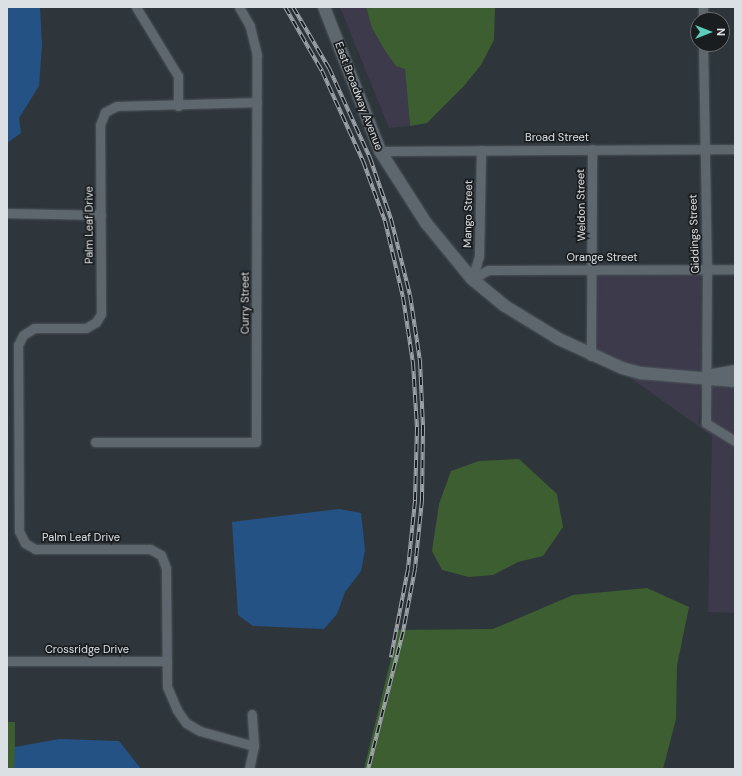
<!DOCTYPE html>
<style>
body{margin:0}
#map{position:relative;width:742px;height:776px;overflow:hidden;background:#2e363c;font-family:"DM Sans",sans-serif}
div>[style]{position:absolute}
.commercial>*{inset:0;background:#3c3a4b}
.green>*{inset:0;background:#3d5e31;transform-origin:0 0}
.water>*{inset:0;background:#255284}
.roads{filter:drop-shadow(0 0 1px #4d5459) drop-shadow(0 0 1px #4d5459)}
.street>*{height:9px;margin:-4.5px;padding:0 4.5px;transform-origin:4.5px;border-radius:4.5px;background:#5e676e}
.secondary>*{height:12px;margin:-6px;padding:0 6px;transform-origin:6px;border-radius:6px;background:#5e676e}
.rail>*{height:4px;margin-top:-2px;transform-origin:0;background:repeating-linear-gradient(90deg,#191d20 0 8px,#9fa5aa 0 16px);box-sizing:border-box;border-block:1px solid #9fa5aa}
span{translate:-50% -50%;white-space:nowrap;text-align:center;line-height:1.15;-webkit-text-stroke:3.5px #191d20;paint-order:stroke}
.street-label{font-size:11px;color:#dbe0e4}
.frame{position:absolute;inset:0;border:8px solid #dbe0e4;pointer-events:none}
.north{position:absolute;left:690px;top:12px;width:40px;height:40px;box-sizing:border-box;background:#191d20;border:1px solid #676b6e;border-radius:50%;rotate:90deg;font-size:11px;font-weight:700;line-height:16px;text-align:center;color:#dbe0e4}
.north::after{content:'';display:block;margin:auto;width:14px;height:18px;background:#5eceb8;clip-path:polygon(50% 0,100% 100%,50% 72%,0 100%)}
</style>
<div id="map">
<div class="commercial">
<div style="clip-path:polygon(340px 7px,366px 7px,372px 28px,405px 69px,410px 126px,389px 128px)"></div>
<div style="clip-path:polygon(702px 274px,701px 372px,642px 369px,597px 353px,598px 276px)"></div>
<div style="clip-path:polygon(625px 374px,701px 381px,699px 424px,735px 447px,735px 613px,708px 612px,712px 436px)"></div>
<div style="clip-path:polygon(711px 383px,735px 386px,735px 436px,712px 420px)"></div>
</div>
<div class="green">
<div style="clip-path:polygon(366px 7px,495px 7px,494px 40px,481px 65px,463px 87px,427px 123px,410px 126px,405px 69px,396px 66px,386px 52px,372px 28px)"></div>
<div style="clip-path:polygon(519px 459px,557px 494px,563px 527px,543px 556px,518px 562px,493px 575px,469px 577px,442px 570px,432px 551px,439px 504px,451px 471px,479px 461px)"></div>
<div style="clip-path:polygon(647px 588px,689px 607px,677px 665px,676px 719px,663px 769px,364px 769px,398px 630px,493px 629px,573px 595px)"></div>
<div style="left:7px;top:722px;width:8px;height:47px"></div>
</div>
<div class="water">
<div style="clip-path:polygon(7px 7px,40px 7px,42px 45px,39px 86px,19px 118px,21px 133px,7px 143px)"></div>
<div style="clip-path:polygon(339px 509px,361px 513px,365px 550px,361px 571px,345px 592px,337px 614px,324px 629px,253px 626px,238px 615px,232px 522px)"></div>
<div style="clip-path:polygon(59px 739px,119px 741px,141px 769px,14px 769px,15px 747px)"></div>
</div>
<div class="roads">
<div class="street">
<div style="left:136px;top:7px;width:81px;rotate:58.7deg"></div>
<div style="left:178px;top:76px;width:30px;rotate:90deg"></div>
<div style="left:703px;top:7px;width:13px;rotate:90deg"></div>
<div style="left:703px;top:44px;width:225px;rotate:89deg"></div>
<div style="left:707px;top:269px;width:154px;rotate:90.4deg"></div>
<div style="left:706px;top:423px;width:34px;rotate:32deg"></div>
<div style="left:380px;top:151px;width:355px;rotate:-0.3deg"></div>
<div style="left:7px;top:213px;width:94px;rotate:1.2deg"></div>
<div style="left:472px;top:279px;width:18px;rotate:-29deg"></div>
<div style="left:488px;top:270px;width:247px;rotate:-0.2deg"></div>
<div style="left:472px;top:279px;width:24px;rotate:-73deg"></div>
<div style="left:479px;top:256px;width:106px;rotate:-88.9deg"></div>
<div style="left:591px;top:356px;width:207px;rotate:-89.7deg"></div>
<div style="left:95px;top:442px;width:161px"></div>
<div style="left:256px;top:442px;width:387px;rotate:-89.9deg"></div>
<div style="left:257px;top:55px;width:30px;rotate:-104deg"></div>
<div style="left:250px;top:26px;width:22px;rotate:-120deg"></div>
<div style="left:7px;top:661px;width:160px"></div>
<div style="left:254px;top:746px;width:56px;rotate:-164.5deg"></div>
<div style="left:200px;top:731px;width:16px;rotate:-150deg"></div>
<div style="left:186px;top:723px;width:16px;rotate:-125deg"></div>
<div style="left:177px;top:710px;width:25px;rotate:-113deg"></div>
<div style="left:167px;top:687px;width:119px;rotate:-90.5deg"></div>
<div style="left:166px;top:568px;width:14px;rotate:-111deg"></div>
<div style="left:161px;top:555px;width:13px;rotate:-151deg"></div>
<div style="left:150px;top:549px;width:115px;rotate:180deg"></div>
<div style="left:35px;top:549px;width:12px;rotate:-149deg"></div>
<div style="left:25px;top:543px;width:13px;rotate:-117deg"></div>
<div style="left:19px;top:531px;width:186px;rotate:-90.3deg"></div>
<div style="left:18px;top:345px;width:11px;rotate:-63deg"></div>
<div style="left:23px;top:335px;width:13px;rotate:-32deg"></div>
<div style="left:34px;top:328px;width:52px"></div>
<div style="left:86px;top:328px;width:12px;rotate:-31deg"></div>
<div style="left:96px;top:322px;width:9px;rotate:-58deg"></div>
<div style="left:101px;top:314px;width:189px;rotate:-90.3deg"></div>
<div style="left:100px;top:125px;width:14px;rotate:-69deg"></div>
<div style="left:105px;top:112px;width:13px;rotate:-27deg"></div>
<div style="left:117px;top:106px;width:140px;rotate:-1.6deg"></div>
<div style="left:249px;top:769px;width:24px;rotate:-78deg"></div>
<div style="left:254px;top:746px;width:32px;rotate:-94deg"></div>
</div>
<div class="secondary">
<div style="left:324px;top:7px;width:155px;rotate:68.7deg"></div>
<div style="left:380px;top:151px;width:85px;rotate:57.4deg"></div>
<div style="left:426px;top:223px;width:72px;rotate:50.6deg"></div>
<div style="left:472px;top:279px;width:43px;rotate:39.3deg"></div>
<div style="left:505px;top:306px;width:63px;rotate:31.4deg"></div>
<div style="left:559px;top:339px;width:69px;rotate:24.7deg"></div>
<div style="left:622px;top:368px;width:20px;rotate:15deg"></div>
<div style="left:641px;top:373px;width:94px;rotate:4.9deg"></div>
<div style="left:707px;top:376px;width:28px;rotate:-10deg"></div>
</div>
</div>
<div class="rail">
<div style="left:285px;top:7px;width:74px;rotate:60deg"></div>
<div style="left:322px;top:71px;width:99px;rotate:65.5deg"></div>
<div style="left:363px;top:161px;width:64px;rotate:69.9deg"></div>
<div style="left:385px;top:221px;width:78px;rotate:76.7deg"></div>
<div style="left:403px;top:297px;width:67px;rotate:81.4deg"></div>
<div style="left:413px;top:363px;width:65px;rotate:86.5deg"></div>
<div style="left:417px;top:428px;width:73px;rotate:91.6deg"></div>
<div style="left:415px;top:501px;width:68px;rotate:95.9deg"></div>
<div style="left:408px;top:569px;width:90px;rotate:100.9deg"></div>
<div style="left:293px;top:7px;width:71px;rotate:59.5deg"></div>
<div style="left:329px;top:68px;width:99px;rotate:65.5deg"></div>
<div style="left:370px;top:158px;width:65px;rotate:71deg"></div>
<div style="left:391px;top:219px;width:78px;rotate:76deg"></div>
<div style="left:410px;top:295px;width:67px;rotate:81.4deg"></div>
<div style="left:420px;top:361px;width:67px;rotate:87.4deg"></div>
<div style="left:423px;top:428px;width:72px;rotate:90.8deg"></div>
<div style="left:422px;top:500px;width:69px;rotate:95.8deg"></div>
<div style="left:415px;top:569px;width:64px;rotate:100.8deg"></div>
<div style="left:403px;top:632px;width:141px;rotate:104.3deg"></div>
</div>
<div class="street-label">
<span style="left:359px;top:96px;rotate:69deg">East Broadway Avenue</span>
<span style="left:557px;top:137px">Broad Street</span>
<span style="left:581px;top:205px;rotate:-91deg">Weldon Street</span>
<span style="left:468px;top:214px;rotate:-89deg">Mango Street</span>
<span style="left:89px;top:225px;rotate:-90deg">Palm Leaf Drive</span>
<span style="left:694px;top:234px;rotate:-92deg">Giddings Street</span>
<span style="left:602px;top:257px">Orange Street</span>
<span style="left:245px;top:303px;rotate:-90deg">Curry Street</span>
<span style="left:81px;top:537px">Palm Leaf Drive</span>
<span style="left:87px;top:649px">Crossridge Drive</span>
</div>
<div class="frame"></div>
<div class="north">N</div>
</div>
